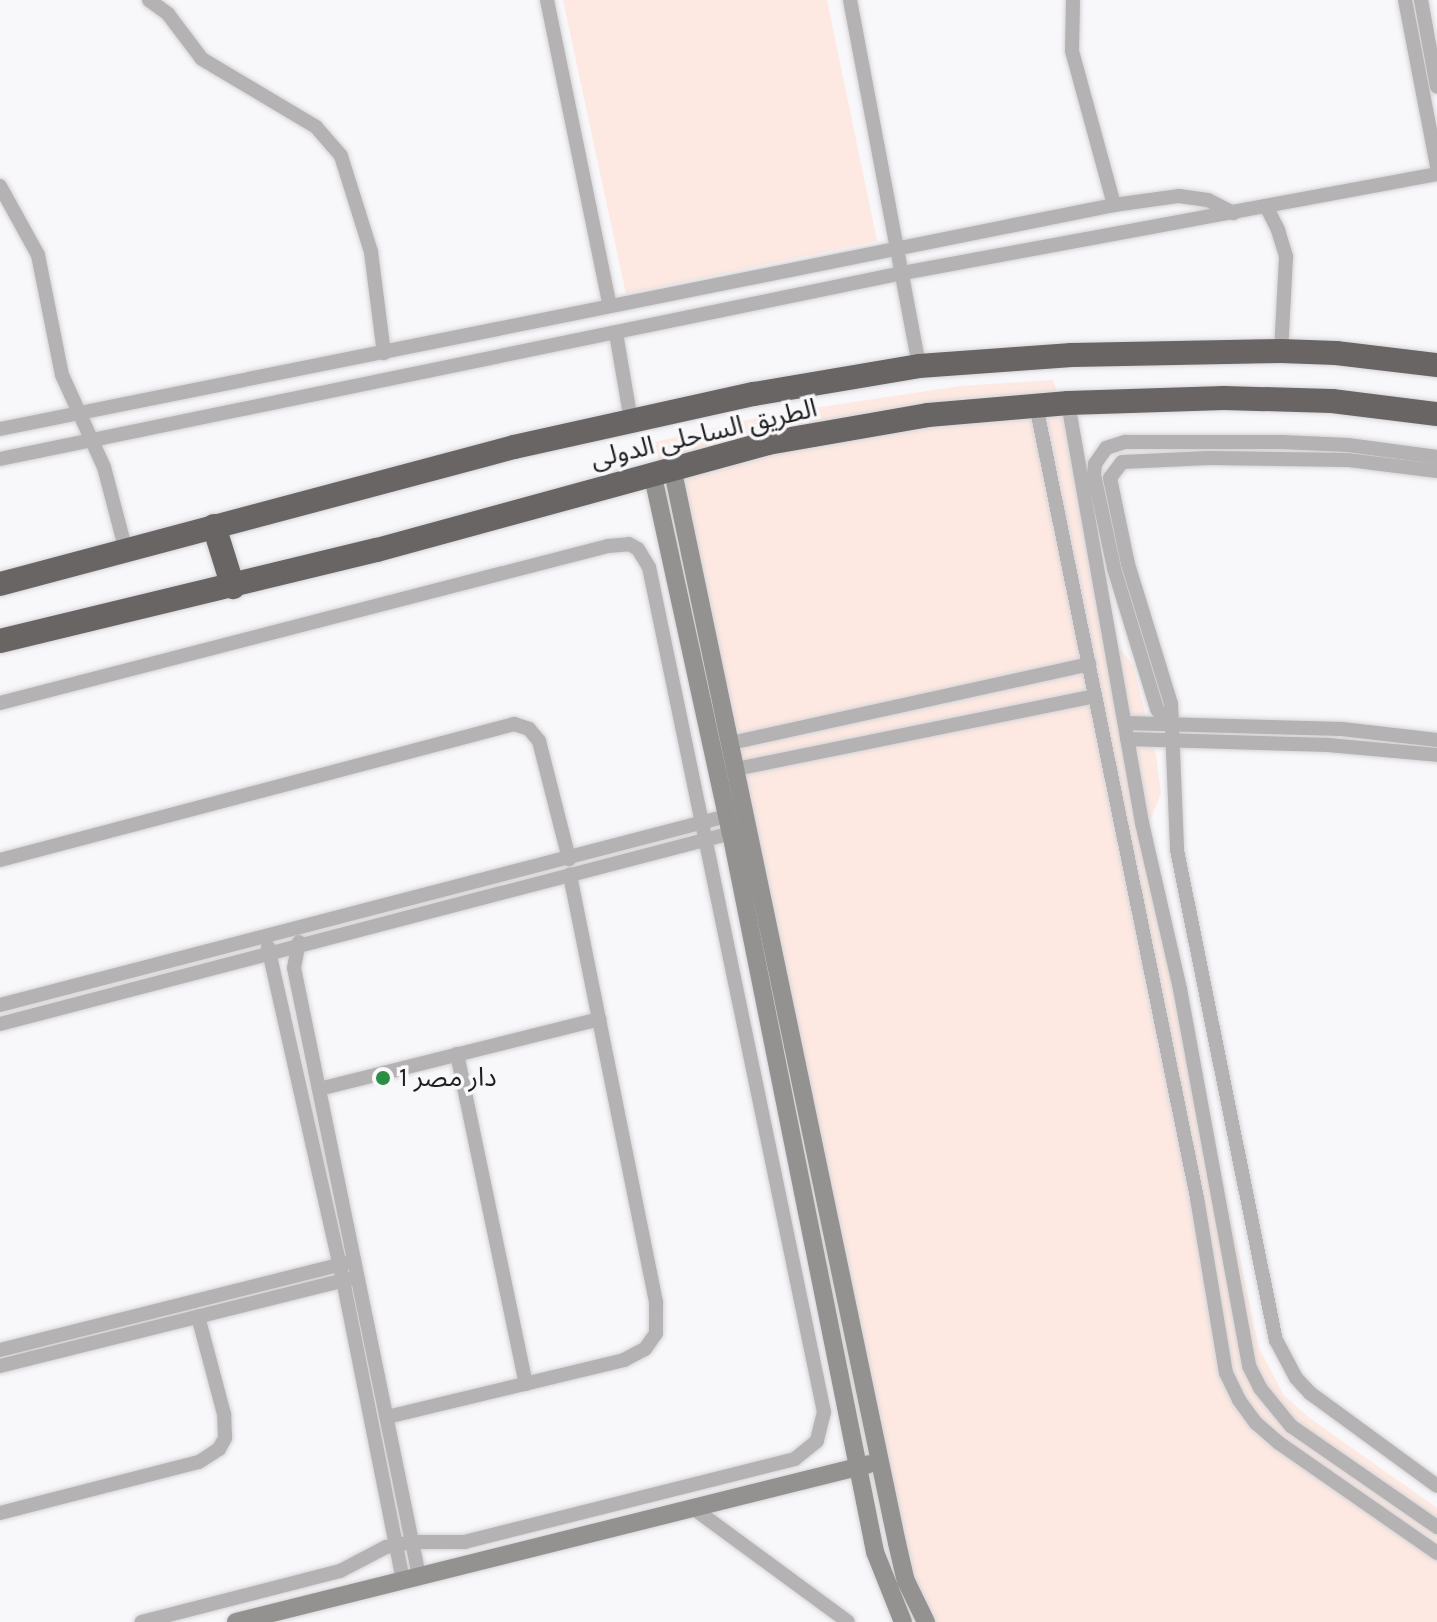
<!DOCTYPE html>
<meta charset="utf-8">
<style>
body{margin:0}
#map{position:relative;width:1437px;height:1622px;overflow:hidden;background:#f8f7fa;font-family:Karla,"Noto Sans Arabic",sans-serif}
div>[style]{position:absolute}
.commercial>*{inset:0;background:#fde9e2}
.roads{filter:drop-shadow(0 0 2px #d5d4d7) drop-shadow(0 0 2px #d5d4d7)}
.street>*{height:14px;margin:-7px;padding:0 7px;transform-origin:7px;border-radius:7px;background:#b4b2b2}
.secondary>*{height:18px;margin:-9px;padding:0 9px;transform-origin:9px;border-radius:9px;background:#949191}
.highway>*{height:24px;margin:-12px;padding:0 12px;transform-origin:12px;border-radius:12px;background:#686564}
.dots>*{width:22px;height:22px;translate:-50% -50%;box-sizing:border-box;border:4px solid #f8f7fa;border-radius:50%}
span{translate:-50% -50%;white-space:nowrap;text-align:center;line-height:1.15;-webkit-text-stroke:7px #f8f7fa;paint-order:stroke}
.street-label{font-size:26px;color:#1e1e1f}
.poi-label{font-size:26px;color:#1e1e1f}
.left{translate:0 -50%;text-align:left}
</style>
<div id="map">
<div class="commercial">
<div style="clip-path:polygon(563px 0,827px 0,877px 241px,626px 294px)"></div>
<div style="clip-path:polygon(1053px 380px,1077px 449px,1118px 646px,1133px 665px,1156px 756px,1161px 793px,1148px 826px,1259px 1348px,1283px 1394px,1308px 1417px,1437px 1508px,1437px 1622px,913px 1622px,897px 1584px,872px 1481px,655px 442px,769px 415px,960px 386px)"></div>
</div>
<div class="roads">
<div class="street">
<div style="left:149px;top:0;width:24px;rotate:36deg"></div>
<div style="left:168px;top:14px;width:56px;rotate:52.9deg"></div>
<div style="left:202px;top:59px;width:133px;rotate:30.8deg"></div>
<div style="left:316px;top:127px;width:38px;rotate:49deg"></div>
<div style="left:341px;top:156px;width:101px;rotate:72.6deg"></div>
<div style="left:371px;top:252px;width:102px;rotate:82.7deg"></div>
<div style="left:547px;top:0;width:312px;rotate:78.4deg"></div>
<div style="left:850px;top:0;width:372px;rotate:79.3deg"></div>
<div style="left:1073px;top:0;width:51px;rotate:91.1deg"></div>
<div style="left:1072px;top:51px;width:160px;rotate:74.7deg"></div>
<div style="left:1405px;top:0;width:169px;rotate:79.1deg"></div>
<div style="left:1421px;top:0;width:88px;rotate:79.6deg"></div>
<div style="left:0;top:186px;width:79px;rotate:61.2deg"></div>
<div style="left:38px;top:255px;width:122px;rotate:78.7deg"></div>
<div style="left:62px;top:375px;width:101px;rotate:65.5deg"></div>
<div style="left:104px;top:467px;width:87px;rotate:75.3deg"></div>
<div style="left:1266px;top:206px;width:27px;rotate:63deg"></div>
<div style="left:1278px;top:230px;width:28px;rotate:73deg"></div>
<div style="left:1286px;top:257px;width:94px;rotate:93deg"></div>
<div style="left:616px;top:333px;width:89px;rotate:80.3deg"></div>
<div style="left:1068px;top:403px;width:426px;rotate:80deg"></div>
<div style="left:1142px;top:823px;width:170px;rotate:77.1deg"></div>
<div style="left:1180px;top:989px;width:383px;rotate:79.6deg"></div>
<div style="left:1249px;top:1366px;width:25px;rotate:63deg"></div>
<div style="left:1260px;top:1388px;width:49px;rotate:50.8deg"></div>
<div style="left:1291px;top:1426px;width:178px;rotate:34.7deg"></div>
<div style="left:1036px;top:405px;width:809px;rotate:78.52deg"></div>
<div style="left:1197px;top:1198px;width:177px;rotate:80.6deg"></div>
<div style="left:1226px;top:1373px;width:30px;rotate:64deg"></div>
<div style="left:1239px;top:1400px;width:29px;rotate:54deg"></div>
<div style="left:1256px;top:1423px;width:30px;rotate:41deg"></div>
<div style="left:1279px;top:1443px;width:193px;rotate:34.8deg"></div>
<div style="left:0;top:429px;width:1136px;rotate:-11.37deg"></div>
<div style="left:1114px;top:205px;width:66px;rotate:-7.9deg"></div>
<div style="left:1179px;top:196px;width:29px;rotate:8deg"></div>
<div style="left:1208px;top:200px;width:29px;rotate:27deg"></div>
<div style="left:0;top:459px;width:922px;rotate:-11.64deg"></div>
<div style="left:903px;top:273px;width:543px;rotate:-10.5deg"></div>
<div style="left:1437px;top:471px;width:91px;rotate:-173deg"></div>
<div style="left:1347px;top:460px;width:138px;rotate:-179.2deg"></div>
<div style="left:1209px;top:458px;width:87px;rotate:177.4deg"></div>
<div style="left:1122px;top:462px;width:20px;rotate:127deg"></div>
<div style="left:1110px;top:478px;width:88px;rotate:78.2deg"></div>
<div style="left:1128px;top:564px;width:146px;rotate:72.9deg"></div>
<div style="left:1171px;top:704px;width:146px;rotate:87.6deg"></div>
<div style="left:1177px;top:850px;width:500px;rotate:78.6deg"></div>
<div style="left:1276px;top:1340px;width:43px;rotate:62.2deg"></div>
<div style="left:1296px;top:1378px;width:21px;rotate:47deg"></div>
<div style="left:1310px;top:1393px;width:157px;rotate:36.2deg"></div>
<div style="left:0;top:703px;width:628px;rotate:-14.48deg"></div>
<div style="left:608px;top:546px;width:21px;rotate:-5deg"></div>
<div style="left:629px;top:544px;width:10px;rotate:29deg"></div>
<div style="left:638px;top:549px;width:21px;rotate:59deg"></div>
<div style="left:649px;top:567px;width:863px;rotate:78.3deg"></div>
<div style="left:824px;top:1412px;width:30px;rotate:104deg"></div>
<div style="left:817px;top:1441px;width:28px;rotate:141deg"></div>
<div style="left:795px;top:1459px;width:340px;rotate:165.9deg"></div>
<div style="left:465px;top:1542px;width:53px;rotate:180deg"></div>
<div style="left:412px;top:1542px;width:26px;rotate:169deg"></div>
<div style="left:386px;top:1547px;width:52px;rotate:152.4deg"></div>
<div style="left:340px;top:1571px;width:205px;rotate:165.6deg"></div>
<div style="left:1125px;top:723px;width:217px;rotate:1.6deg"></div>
<div style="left:1342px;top:729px;width:96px;rotate:6.6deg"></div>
<div style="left:1169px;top:724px;width:19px;rotate:-129deg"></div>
<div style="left:1157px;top:709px;width:147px;rotate:-107deg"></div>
<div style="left:1114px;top:568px;width:95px;rotate:-102.1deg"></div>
<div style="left:1094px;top:475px;width:11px;rotate:-85deg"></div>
<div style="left:1095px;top:464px;width:19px;rotate:-55deg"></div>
<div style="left:1106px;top:448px;width:20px;rotate:-18deg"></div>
<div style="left:1125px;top:442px;width:157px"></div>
<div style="left:1282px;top:442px;width:66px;rotate:2.6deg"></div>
<div style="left:1348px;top:445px;width:90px;rotate:7.7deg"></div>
<div style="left:1127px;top:739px;width:201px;rotate:1.7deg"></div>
<div style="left:1328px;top:745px;width:109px;rotate:5.2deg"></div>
<div style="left:731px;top:743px;width:367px;rotate:-12.4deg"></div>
<div style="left:736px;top:769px;width:366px;rotate:-11.5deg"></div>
<div style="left:0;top:860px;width:532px;rotate:-14.82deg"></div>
<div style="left:514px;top:724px;width:16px;rotate:18deg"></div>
<div style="left:529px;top:729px;width:16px;rotate:50deg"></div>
<div style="left:539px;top:741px;width:122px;rotate:75.7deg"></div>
<div style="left:299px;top:942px;width:26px;rotate:101deg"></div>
<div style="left:294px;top:968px;width:621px;rotate:78.38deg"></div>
<div style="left:268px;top:947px;width:341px;rotate:77.3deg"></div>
<div style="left:343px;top:1280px;width:306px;rotate:78.7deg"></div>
<div style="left:0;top:1005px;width:751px;rotate:-14.57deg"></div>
<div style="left:0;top:1024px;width:756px;rotate:-14.64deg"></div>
<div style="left:457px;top:1054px;width:337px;rotate:78.2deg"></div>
<div style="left:319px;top:1089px;width:289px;rotate:-14deg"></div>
<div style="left:0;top:1350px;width:358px;rotate:-14.1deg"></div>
<div style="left:0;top:1366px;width:360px;rotate:-14deg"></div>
<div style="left:387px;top:1417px;width:244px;rotate:-13.5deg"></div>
<div style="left:624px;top:1360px;width:24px;rotate:-28deg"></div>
<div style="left:645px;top:1349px;width:19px;rotate:-55deg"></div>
<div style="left:656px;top:1333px;width:31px;rotate:-90deg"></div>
<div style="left:656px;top:1302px;width:436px;rotate:-101.4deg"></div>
<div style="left:693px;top:1508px;width:192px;rotate:36.3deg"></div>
<div style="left:0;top:1513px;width:205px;rotate:-14.4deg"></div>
<div style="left:199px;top:1462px;width:24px;rotate:-33deg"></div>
<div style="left:219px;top:1449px;width:13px;rotate:-61deg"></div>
<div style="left:225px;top:1438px;width:24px;rotate:-92deg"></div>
<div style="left:224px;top:1414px;width:101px;rotate:-104.9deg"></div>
</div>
<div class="secondary">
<div style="left:672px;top:467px;width:1099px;rotate:78.19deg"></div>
<div style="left:897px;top:1543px;width:39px;rotate:77deg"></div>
<div style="left:906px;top:1581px;width:46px;rotate:64deg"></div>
<div style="left:652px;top:472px;width:370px;rotate:77.7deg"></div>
<div style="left:731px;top:833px;width:733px;rotate:78.67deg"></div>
<div style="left:875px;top:1552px;width:75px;rotate:68.2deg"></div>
<div style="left:236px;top:1622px;width:652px;rotate:-14.01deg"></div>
</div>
<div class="highway">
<div style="left:214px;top:526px;width:64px;rotate:72.7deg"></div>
<div style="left:0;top:584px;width:532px;rotate:-14.92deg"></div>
<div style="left:514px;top:447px;width:246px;rotate:-12.5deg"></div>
<div style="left:754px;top:394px;width:167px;rotate:-9.6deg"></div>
<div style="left:919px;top:366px;width:153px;rotate:-4.1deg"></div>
<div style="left:1072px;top:355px;width:209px;rotate:-1.1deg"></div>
<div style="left:1281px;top:351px;width:55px;rotate:2.1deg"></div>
<div style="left:1336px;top:353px;width:102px;rotate:6.8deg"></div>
<div style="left:0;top:641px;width:388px;rotate:-13.6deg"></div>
<div style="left:377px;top:550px;width:405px;rotate:-15.3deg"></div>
<div style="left:768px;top:443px;width:162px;rotate:-9.9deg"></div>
<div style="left:928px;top:415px;width:141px;rotate:-4.9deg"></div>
<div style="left:1068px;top:403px;width:156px;rotate:-1.8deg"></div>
<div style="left:1224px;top:398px;width:108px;rotate:1.6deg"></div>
<div style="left:1332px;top:401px;width:106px;rotate:7.1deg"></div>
</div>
</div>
<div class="dots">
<div style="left:383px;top:1078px;background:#2a8e44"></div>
</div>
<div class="street-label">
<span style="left:704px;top:434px;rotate:-13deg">الطريق الساحلى الدولى</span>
</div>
<div class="poi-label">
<span class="left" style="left:399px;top:1078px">دار مصر 1</span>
</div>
</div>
